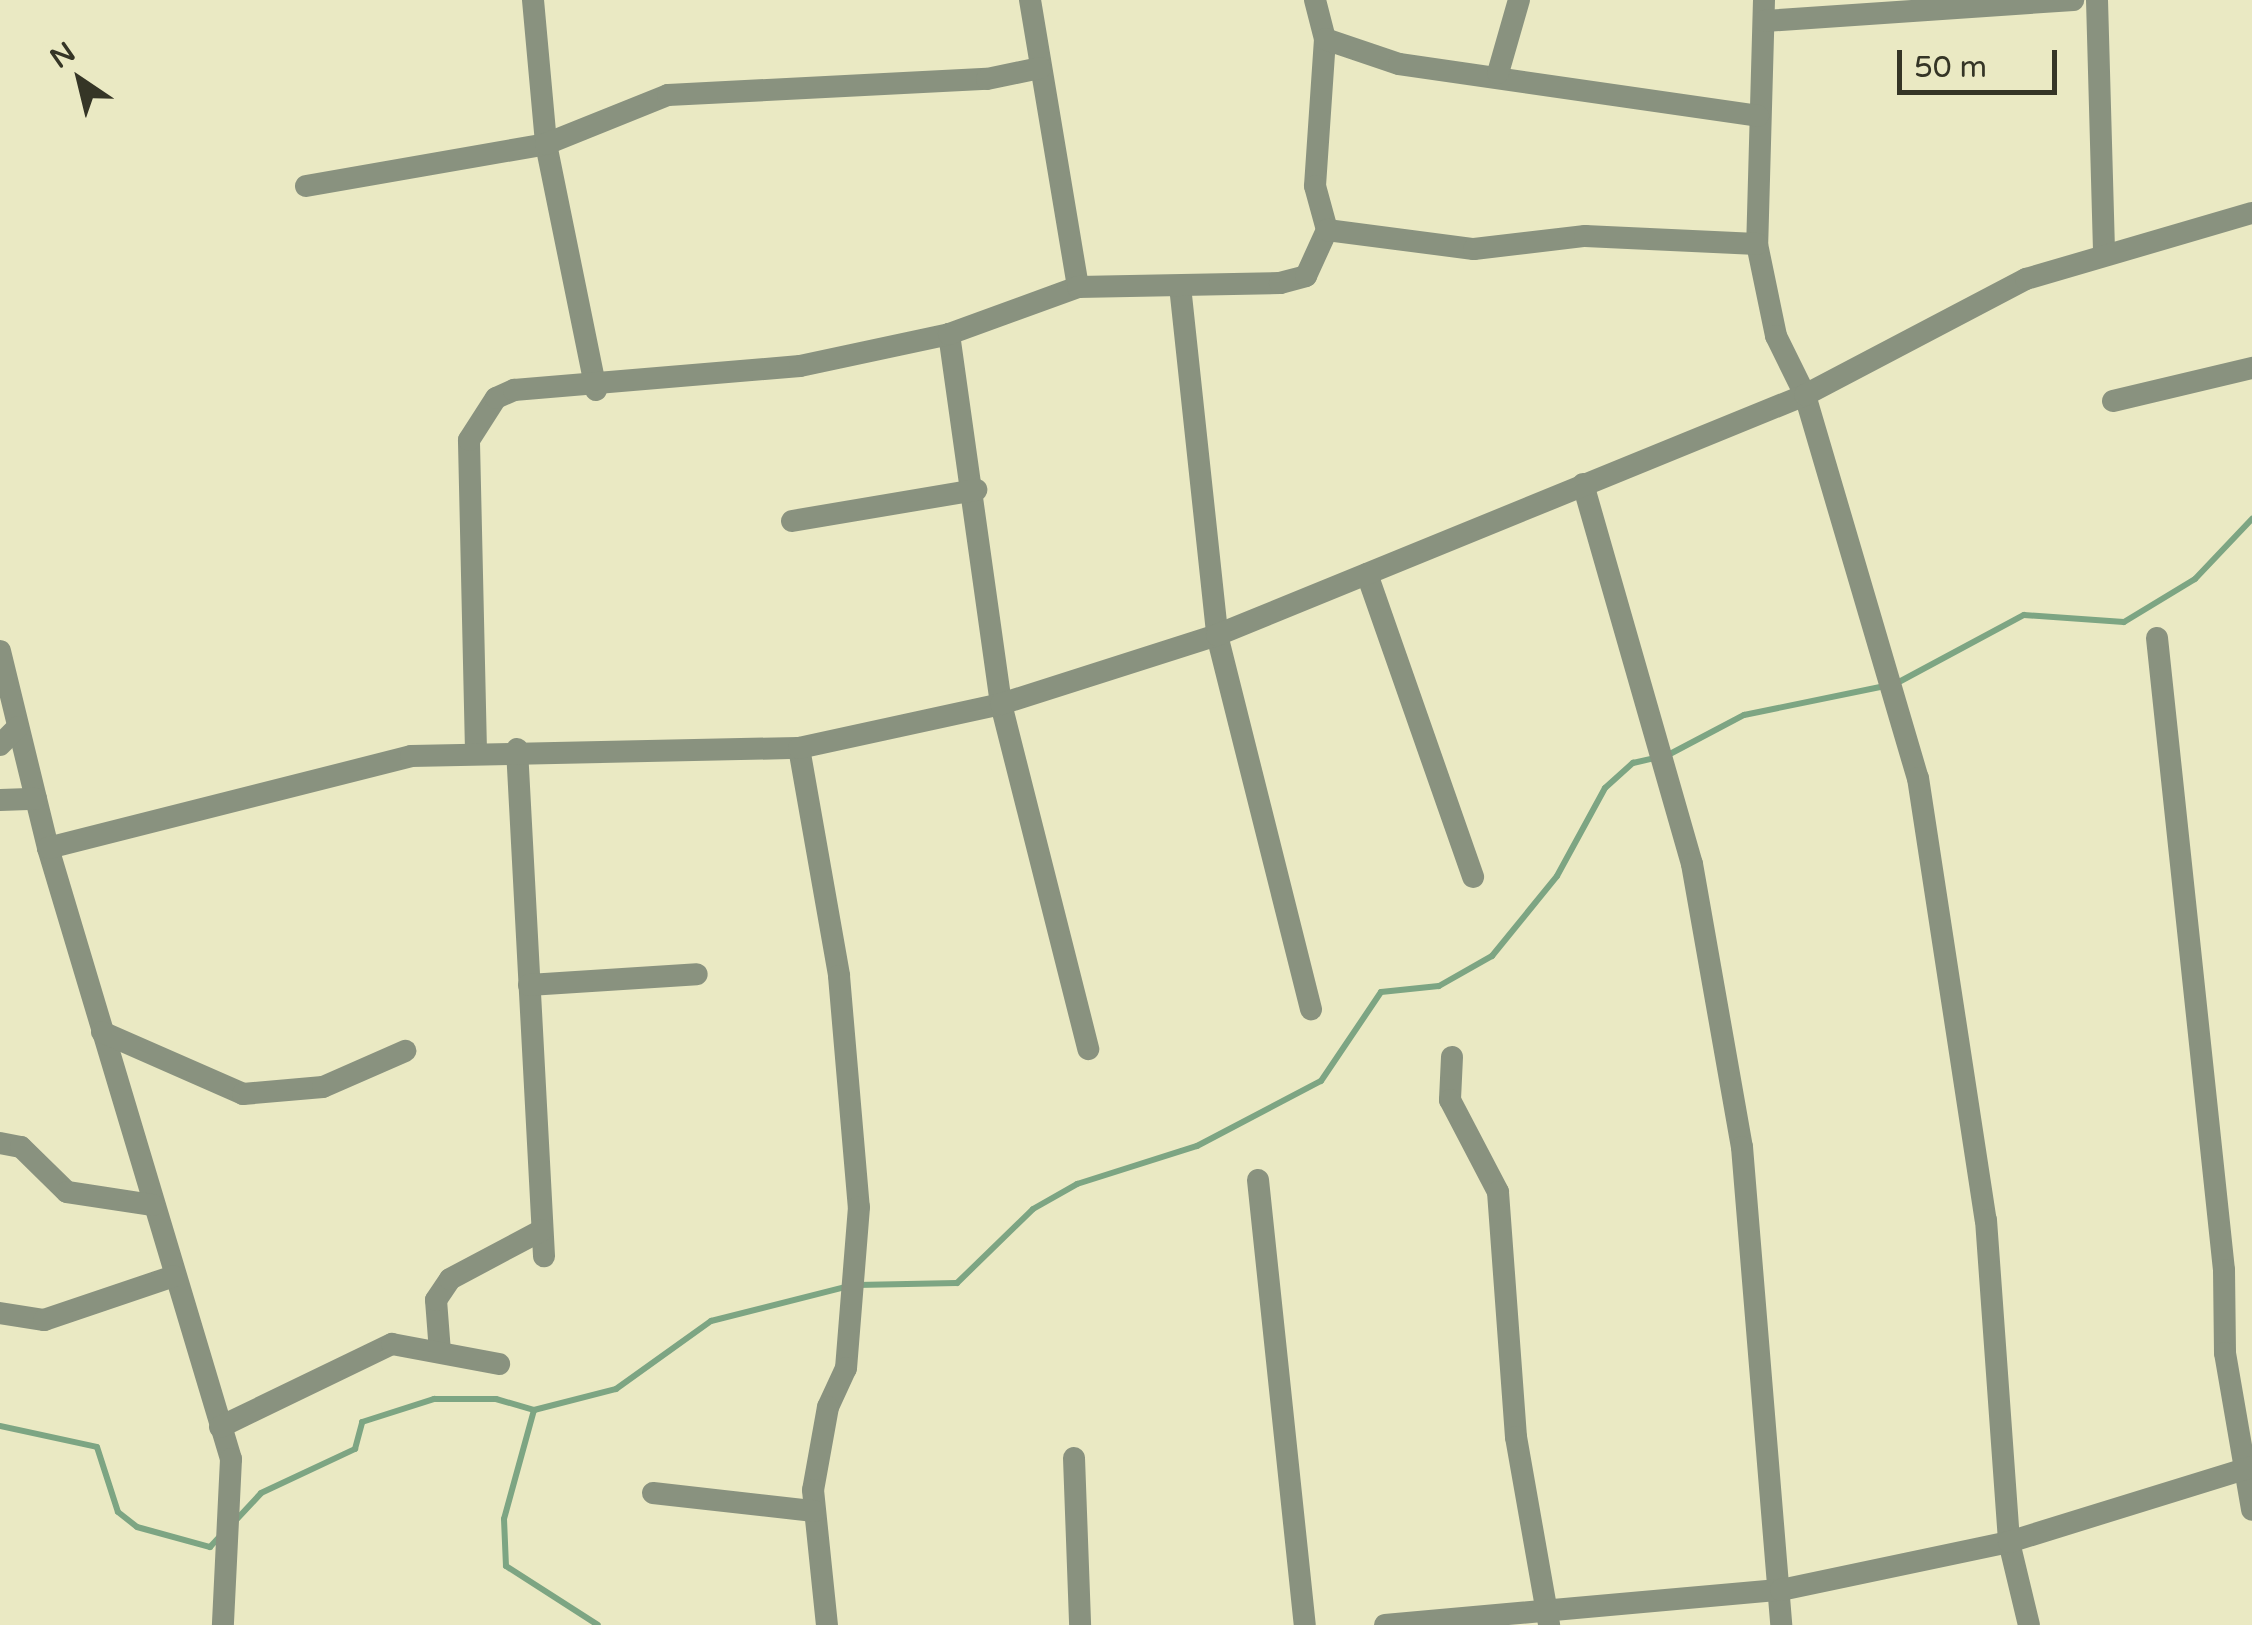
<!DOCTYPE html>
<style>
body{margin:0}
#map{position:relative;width:2252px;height:1625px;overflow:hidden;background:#eae9c3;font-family:"Varela Round",sans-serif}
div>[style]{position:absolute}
.stream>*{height:6px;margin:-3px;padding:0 3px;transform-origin:3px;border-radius:3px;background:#7da583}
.minor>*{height:22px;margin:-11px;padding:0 11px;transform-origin:11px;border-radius:11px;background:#89927f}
span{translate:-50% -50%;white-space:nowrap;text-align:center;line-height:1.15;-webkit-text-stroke:8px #eae9c3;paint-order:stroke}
.north{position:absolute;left:30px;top:30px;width:100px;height:100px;-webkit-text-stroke:8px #eae9c3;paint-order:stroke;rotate:325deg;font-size:28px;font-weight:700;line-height:40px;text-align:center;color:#353526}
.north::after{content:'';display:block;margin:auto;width:35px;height:45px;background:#353526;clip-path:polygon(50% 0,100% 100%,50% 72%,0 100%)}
.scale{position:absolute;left:1897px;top:50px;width:160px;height:45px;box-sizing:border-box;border:5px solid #353526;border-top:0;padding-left:12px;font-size:30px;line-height:35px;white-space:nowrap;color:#353526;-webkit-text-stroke:8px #eae9c3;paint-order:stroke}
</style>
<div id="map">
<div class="stream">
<div style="left:1897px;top:683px;width:144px;rotate:-28.2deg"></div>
<div style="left:2024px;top:615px;width:100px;rotate:4deg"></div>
<div style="left:2124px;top:622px;width:83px;rotate:-31.2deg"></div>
<div style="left:2195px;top:579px;width:83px;rotate:-46.5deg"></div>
<div style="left:1668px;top:755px;width:86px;rotate:-27.8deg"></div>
<div style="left:1744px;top:715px;width:144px;rotate:-11.6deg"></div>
<div style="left:857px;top:1285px;width:100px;rotate:-1.1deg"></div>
<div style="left:957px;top:1283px;width:106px;rotate:-44.2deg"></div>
<div style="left:1033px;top:1209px;width:51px;rotate:-29.6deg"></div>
<div style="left:1077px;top:1184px;width:126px;rotate:-17.6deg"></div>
<div style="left:1197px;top:1146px;width:140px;rotate:-27.7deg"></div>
<div style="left:1321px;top:1081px;width:107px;rotate:-56deg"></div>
<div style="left:1381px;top:992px;width:58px;rotate:-5.9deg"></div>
<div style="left:1439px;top:986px;width:61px;rotate:-29.5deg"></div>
<div style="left:1492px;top:956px;width:103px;rotate:-50.9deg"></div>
<div style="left:1557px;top:876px;width:100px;rotate:-61.4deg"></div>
<div style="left:1605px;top:788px;width:38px;rotate:-42deg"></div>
<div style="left:1633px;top:763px;width:23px;rotate:-13deg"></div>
<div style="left:534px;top:1410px;width:113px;rotate:105.4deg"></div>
<div style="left:504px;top:1519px;width:47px;rotate:87.6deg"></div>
<div style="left:506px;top:1566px;width:109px;rotate:32.7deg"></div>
<div style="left:0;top:1426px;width:99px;rotate:12.2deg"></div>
<div style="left:97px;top:1447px;width:68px;rotate:72.1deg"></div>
<div style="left:118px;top:1512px;width:24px;rotate:38deg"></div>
<div style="left:137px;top:1527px;width:76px;rotate:15.3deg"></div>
<div style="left:210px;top:1547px;width:16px;rotate:-47deg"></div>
<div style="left:237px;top:1519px;width:35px;rotate:-47deg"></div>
<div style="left:261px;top:1493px;width:104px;rotate:-25.1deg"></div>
<div style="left:355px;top:1449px;width:28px;rotate:-75deg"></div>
<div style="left:362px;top:1422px;width:76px;rotate:-17.7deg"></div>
<div style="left:434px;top:1399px;width:62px"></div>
<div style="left:496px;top:1399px;width:40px;rotate:16deg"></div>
<div style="left:534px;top:1410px;width:85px;rotate:-14.4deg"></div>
<div style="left:616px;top:1389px;width:117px;rotate:-35.6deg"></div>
<div style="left:711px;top:1321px;width:138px;rotate:-14.2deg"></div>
</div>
<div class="minor">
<div style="left:533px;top:0;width:145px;rotate:84.8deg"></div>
<div style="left:546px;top:144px;width:251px;rotate:78.5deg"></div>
<div style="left:1030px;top:0;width:291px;rotate:80.5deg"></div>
<div style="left:1315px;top:0;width:40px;rotate:75.6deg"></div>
<div style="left:1325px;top:39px;width:147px;rotate:93.9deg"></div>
<div style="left:1315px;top:186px;width:46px;rotate:74.7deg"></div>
<div style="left:1764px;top:0;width:244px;rotate:91.6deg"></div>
<div style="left:1757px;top:244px;width:94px;rotate:78.3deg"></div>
<div style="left:1776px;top:336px;width:66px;rotate:63.8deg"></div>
<div style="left:1805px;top:395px;width:399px;rotate:73.6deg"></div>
<div style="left:1918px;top:778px;width:447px;rotate:81.3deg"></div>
<div style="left:1986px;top:1220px;width:323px;rotate:85.9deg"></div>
<div style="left:2009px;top:1542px;width:85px;rotate:76.5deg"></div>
<div style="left:2097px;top:0;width:251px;rotate:88.4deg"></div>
<div style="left:1765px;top:21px;width:309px;rotate:-3.9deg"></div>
<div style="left:1325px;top:39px;width:78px;rotate:18.7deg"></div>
<div style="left:1399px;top:64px;width:363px;rotate:8.2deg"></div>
<div style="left:1498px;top:73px;width:76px;rotate:-74deg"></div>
<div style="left:306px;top:186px;width:244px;rotate:-9.9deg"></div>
<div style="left:546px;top:144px;width:131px;rotate:-21.9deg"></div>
<div style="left:668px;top:95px;width:319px;rotate:-2.9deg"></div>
<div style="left:987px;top:79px;width:54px;rotate:-11.7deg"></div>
<div style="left:1180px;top:286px;width:351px;rotate:83.9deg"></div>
<div style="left:1217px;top:635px;width:386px;rotate:75.9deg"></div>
<div style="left:949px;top:334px;width:374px;rotate:82deg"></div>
<div style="left:1001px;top:704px;width:356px;rotate:75.8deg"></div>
<div style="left:2113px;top:401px;width:143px;rotate:-13.4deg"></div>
<div style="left:1583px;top:484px;width:395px;rotate:74deg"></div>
<div style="left:1692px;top:864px;width:287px;rotate:80deg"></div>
<div style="left:1742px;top:1147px;width:480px;rotate:85.3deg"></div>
<div style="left:792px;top:521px;width:187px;rotate:-9.6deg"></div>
<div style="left:1367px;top:574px;width:321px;rotate:70.7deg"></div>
<div style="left:2157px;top:638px;width:636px;rotate:83.95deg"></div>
<div style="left:2224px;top:1270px;width:83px;rotate:89.3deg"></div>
<div style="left:2225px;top:1353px;width:159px;rotate:80.2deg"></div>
<div style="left:0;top:651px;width:203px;rotate:76.3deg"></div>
<div style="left:48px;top:848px;width:638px;rotate:73.33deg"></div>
<div style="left:231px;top:1459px;width:166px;rotate:92.8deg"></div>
<div style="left:0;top:745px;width:25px;rotate:-45deg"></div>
<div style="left:799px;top:748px;width:231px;rotate:80deg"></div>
<div style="left:839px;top:976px;width:232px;rotate:85.1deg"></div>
<div style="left:859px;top:1207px;width:162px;rotate:94.6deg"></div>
<div style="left:846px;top:1368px;width:43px;rotate:114.8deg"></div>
<div style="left:828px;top:1407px;width:84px;rotate:100.2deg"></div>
<div style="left:813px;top:1490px;width:136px;rotate:84.1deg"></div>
<div style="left:517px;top:749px;width:508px;rotate:86.95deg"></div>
<div style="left:476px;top:751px;width:311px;rotate:-91.3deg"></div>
<div style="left:469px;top:440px;width:50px;rotate:-57.3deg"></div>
<div style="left:496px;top:398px;width:20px;rotate:-24deg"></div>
<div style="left:514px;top:390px;width:287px;rotate:-4.8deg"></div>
<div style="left:800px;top:366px;width:152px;rotate:-12.1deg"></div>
<div style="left:949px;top:334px;width:137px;rotate:-20deg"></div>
<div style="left:1078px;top:287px;width:202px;rotate:-1.1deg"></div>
<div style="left:1280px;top:283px;width:27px;rotate:-15deg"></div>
<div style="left:1306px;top:276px;width:51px;rotate:-65.5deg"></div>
<div style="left:1327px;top:230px;width:148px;rotate:7.4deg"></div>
<div style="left:1474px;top:249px;width:112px;rotate:-6.7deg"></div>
<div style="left:1585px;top:236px;width:172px;rotate:2.7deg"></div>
<div style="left:0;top:800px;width:36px;rotate:-2deg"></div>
<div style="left:48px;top:848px;width:374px;rotate:-14.2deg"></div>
<div style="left:411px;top:756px;width:388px;rotate:-1.2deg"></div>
<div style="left:799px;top:748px;width:207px;rotate:-12.3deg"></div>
<div style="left:1001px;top:704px;width:227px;rotate:-17.7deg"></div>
<div style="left:1217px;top:635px;width:635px;rotate:-22.2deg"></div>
<div style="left:1805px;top:395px;width:250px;rotate:-27.7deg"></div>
<div style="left:2026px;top:279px;width:235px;rotate:-16.3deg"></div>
<div style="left:529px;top:985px;width:168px;rotate:-3.7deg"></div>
<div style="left:102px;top:1032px;width:154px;rotate:23.7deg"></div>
<div style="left:243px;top:1094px;width:80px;rotate:-5deg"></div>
<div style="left:323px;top:1087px;width:90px;rotate:-23.7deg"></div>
<div style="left:1452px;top:1057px;width:43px;rotate:92.7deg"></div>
<div style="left:1450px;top:1100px;width:104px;rotate:62.4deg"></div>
<div style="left:1498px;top:1192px;width:246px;rotate:85.8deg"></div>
<div style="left:1516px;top:1437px;width:191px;rotate:80deg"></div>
<div style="left:0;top:1143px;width:21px;rotate:11deg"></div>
<div style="left:21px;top:1147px;width:64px;rotate:44.4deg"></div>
<div style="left:67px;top:1192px;width:87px;rotate:8.6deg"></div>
<div style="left:1258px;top:1180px;width:447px;rotate:84deg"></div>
<div style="left:0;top:1313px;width:45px;rotate:9deg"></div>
<div style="left:44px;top:1320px;width:137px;rotate:-18.7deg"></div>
<div style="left:440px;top:1352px;width:52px;rotate:-94.4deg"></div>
<div style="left:436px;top:1300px;width:25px;rotate:-56deg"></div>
<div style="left:450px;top:1279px;width:104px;rotate:-28deg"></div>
<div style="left:220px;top:1427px;width:191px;rotate:-25.8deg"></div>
<div style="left:392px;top:1344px;width:109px;rotate:10.6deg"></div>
<div style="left:1074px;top:1458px;width:167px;rotate:87.9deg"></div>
<div style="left:653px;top:1493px;width:162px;rotate:6.4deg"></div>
<div style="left:1385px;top:1625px;width:398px;rotate:-5.1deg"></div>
<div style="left:1781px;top:1590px;width:233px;rotate:-11.9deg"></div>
<div style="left:2009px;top:1542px;width:254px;rotate:-17.2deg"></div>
</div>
<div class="north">N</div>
<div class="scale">50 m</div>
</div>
